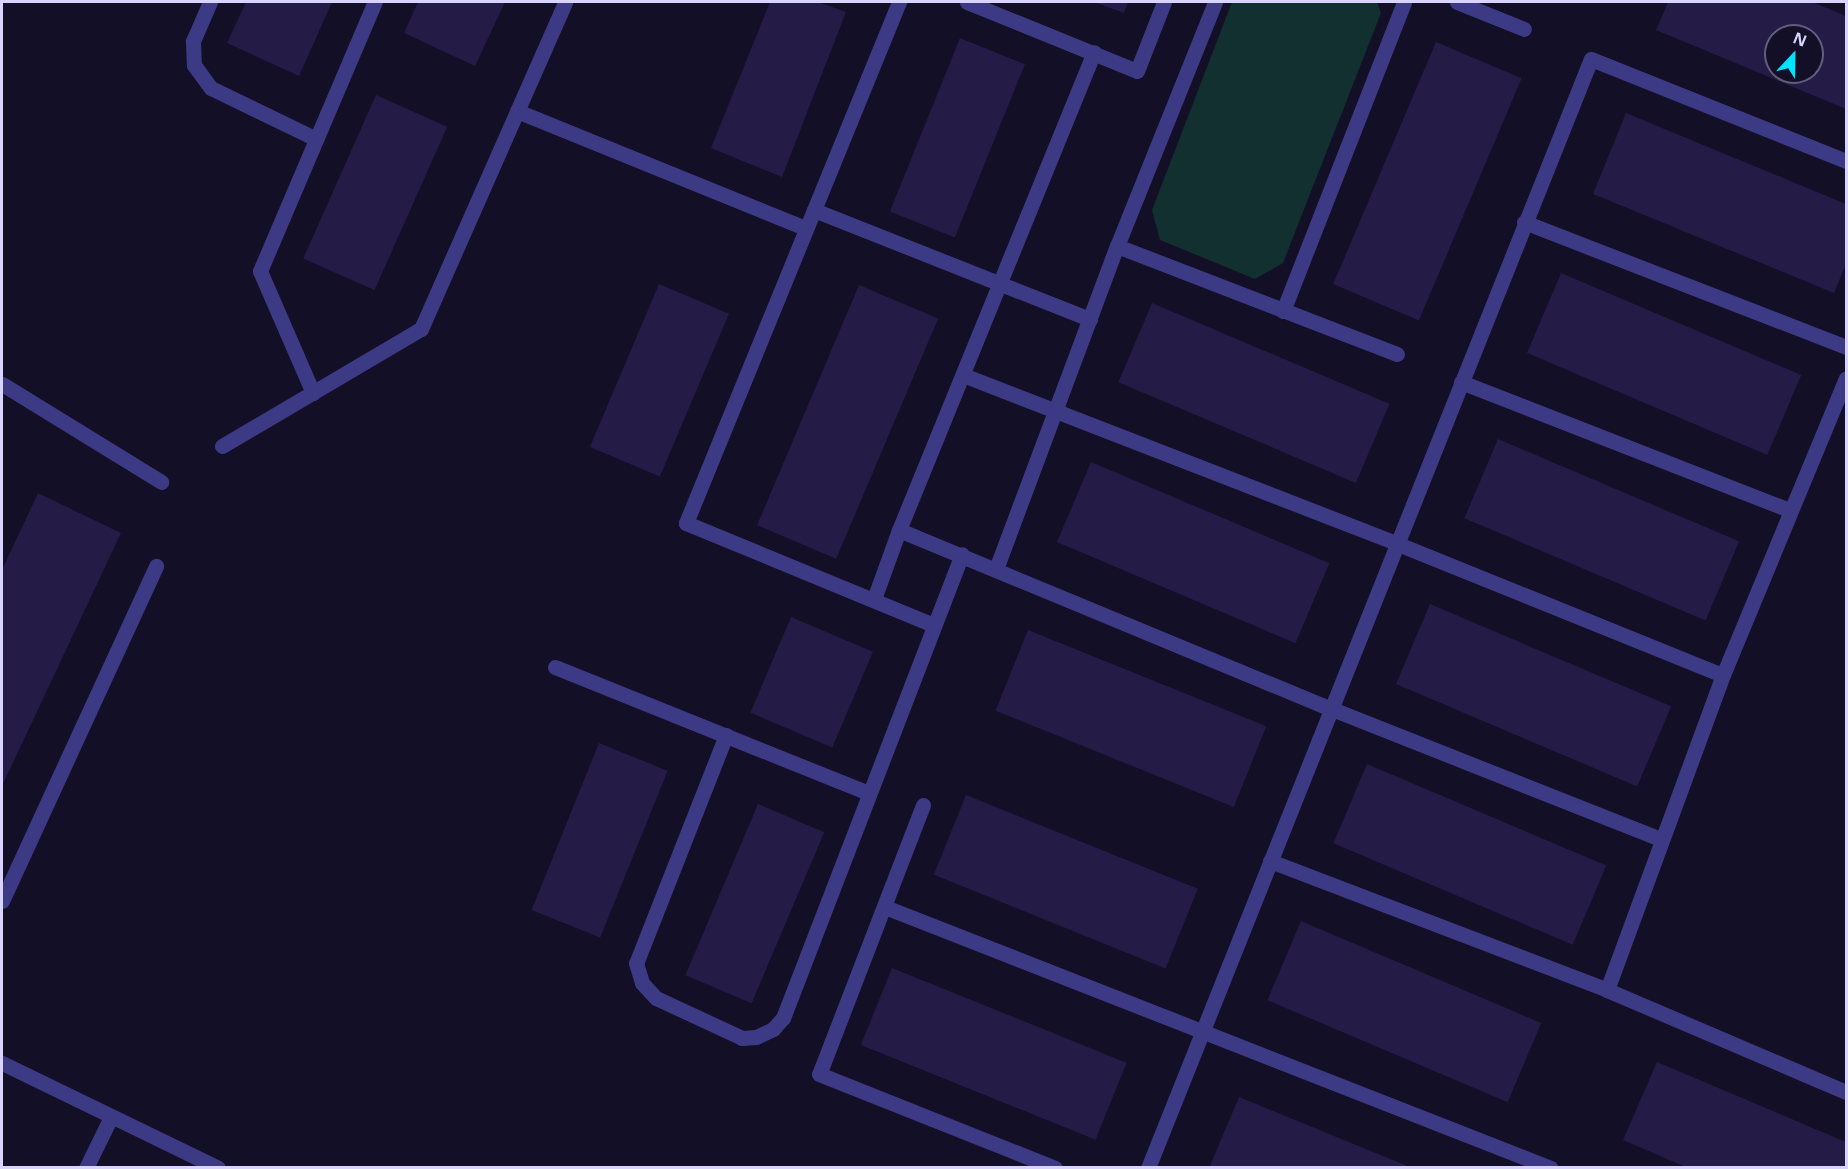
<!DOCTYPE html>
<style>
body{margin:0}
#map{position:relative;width:1848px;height:1169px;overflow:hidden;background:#130f26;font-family:"Noto Sans",sans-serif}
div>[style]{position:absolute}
.green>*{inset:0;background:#12302f}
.building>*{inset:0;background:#241b47;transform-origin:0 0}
.lane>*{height:15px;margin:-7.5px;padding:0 7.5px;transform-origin:7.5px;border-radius:7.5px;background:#3d3a85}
span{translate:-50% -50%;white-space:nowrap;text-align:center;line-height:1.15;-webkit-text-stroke:4.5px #130f26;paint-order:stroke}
.frame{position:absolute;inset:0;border:3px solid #d9d4ff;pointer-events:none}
.north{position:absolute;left:1764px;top:24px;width:60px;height:60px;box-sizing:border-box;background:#130f26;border:2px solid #625e7d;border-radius:50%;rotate:22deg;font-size:16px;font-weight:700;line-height:24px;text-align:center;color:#d9d4ff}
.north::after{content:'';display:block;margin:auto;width:21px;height:27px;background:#00e5ff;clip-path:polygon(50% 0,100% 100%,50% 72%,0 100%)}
</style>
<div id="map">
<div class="green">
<div style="clip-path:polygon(1232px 2px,1377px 2px,1381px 13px,1283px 263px,1255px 279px,1160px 240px,1152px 210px)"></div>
</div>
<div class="building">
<div style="clip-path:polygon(246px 2px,332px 2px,299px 76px,227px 43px)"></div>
<div style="clip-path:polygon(418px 2px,505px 2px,475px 66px,404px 33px)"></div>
<div style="clip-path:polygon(770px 2px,818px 2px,846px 12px,782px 177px,711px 148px)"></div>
<div style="clip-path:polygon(1094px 2px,1128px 2px,1124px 13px)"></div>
<div style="clip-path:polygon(evenodd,1668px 2px,1812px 2px,1846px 16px,1846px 109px,1656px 30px,1668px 2px,1776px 36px,1812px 36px,1812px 72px,1776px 72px,1776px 36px)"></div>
<div style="left:960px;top:38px;width:70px;height:187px;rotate:22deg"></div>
<div style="left:1436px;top:42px;width:93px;height:263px;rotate:23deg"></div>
<div style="left:376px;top:95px;width:78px;height:179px;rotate:24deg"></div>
<div style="clip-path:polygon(1626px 113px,1846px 204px,1846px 264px,1834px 293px,1593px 194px)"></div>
<div style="left:1561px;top:273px;width:261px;height:87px;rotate:23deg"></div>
<div style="left:659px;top:284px;width:76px;height:177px;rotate:23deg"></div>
<div style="left:859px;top:285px;width:86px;height:261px;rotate:23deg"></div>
<div style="left:1152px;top:303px;width:258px;height:86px;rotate:23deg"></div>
<div style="left:1498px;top:439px;width:262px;height:86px;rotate:23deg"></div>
<div style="left:1091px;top:462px;width:259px;height:87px;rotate:23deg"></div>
<div style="clip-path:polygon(38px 493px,121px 533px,2px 786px,2px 570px)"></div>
<div style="left:1430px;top:604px;width:262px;height:87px;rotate:23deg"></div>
<div style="left:791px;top:617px;width:89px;height:104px;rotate:23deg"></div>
<div style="left:1028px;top:630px;width:257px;height:87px;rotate:22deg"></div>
<div style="left:599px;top:743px;width:74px;height:180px;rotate:22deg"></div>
<div style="left:1367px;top:764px;width:260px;height:86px;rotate:23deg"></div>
<div style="left:966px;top:795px;width:250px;height:86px;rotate:22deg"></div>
<div style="left:758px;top:804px;width:72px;height:186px;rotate:23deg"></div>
<div style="left:1301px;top:921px;width:261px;height:86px;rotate:23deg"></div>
<div style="left:892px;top:968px;width:253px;height:83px;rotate:22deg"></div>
<div style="clip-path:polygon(1657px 1062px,1846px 1142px,1846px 1168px,1688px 1168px,1623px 1140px)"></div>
<div style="clip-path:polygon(1239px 1097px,1410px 1167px,1410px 1168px,1209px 1168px)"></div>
</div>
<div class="lane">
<div style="left:210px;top:2px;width:43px;rotate:113.6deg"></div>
<div style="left:193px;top:41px;width:24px;rotate:88deg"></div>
<div style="left:194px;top:65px;width:29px;rotate:54deg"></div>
<div style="left:211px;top:88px;width:117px;rotate:25.9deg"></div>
<div style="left:899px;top:2px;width:563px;rotate:112.24deg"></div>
<div style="left:686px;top:523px;width:267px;rotate:22.4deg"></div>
<div style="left:967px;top:2px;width:183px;rotate:22.1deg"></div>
<div style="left:1137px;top:71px;width:74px;rotate:-68.6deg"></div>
<div style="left:1457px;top:2px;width:72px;rotate:21.9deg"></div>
<div style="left:517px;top:111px;width:311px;rotate:22.1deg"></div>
<div style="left:814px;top:210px;width:297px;rotate:21.6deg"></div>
<div style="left:1524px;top:222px;width:345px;rotate:21.2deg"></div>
<div style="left:1117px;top:246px;width:300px;rotate:21.1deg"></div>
<div style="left:1283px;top:311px;width:332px;rotate:-68.6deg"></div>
<div style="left:963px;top:375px;width:467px;rotate:21.2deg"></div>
<div style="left:1398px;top:544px;width:350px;rotate:22deg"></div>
<div style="left:1461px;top:382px;width:353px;rotate:21.3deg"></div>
<div style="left:2px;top:384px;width:187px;rotate:31.6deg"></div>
<div style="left:313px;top:393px;width:133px;rotate:-113.5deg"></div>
<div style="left:260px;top:271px;width:293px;rotate:-66.9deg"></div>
<div style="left:222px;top:446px;width:231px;rotate:-30.5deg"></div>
<div style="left:421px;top:329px;width:357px;rotate:-66.2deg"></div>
<div style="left:899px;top:530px;width:469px;rotate:22.5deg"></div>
<div style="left:1332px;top:709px;width:354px;rotate:21.6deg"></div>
<div style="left:996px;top:569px;width:345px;rotate:-69.5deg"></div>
<div style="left:1117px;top:246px;width:263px;rotate:-68.1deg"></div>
<div style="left:874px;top:599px;width:73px;rotate:-70.1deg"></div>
<div style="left:899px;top:530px;width:516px;rotate:-67.81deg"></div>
<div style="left:555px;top:667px;width:338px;rotate:21.9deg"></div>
<div style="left:726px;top:735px;width:245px;rotate:111.5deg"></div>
<div style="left:636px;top:963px;width:21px;rotate:73deg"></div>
<div style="left:642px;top:983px;width:21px;rotate:47deg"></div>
<div style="left:656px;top:998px;width:95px;rotate:24.9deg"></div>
<div style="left:742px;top:1038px;width:14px;rotate:-4deg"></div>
<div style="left:756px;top:1037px;width:19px;rotate:-25deg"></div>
<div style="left:773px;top:1029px;width:15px;rotate:-48deg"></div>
<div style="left:783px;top:1018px;width:497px;rotate:-68.9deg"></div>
<div style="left:923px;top:805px;width:288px;rotate:111.1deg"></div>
<div style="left:819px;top:1074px;width:254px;rotate:21.7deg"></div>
<div style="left:1270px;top:861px;width:361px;rotate:20.9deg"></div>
<div style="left:1607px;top:990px;width:260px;rotate:23.1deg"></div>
<div style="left:2px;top:901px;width:369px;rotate:-65.3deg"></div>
<div style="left:885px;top:907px;width:715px;rotate:21.4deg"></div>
<div style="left:1607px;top:990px;width:336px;rotate:-69.8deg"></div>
<div style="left:1723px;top:675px;width:321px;rotate:-67.5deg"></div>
<div style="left:2px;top:1063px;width:240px;rotate:25.9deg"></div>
<div style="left:86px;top:1168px;width:57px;rotate:-63.9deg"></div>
<div style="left:1148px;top:1168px;width:1194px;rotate:-68.23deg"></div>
<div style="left:1591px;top:59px;width:275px;rotate:21.8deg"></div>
</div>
<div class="frame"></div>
<div class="north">N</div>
</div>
